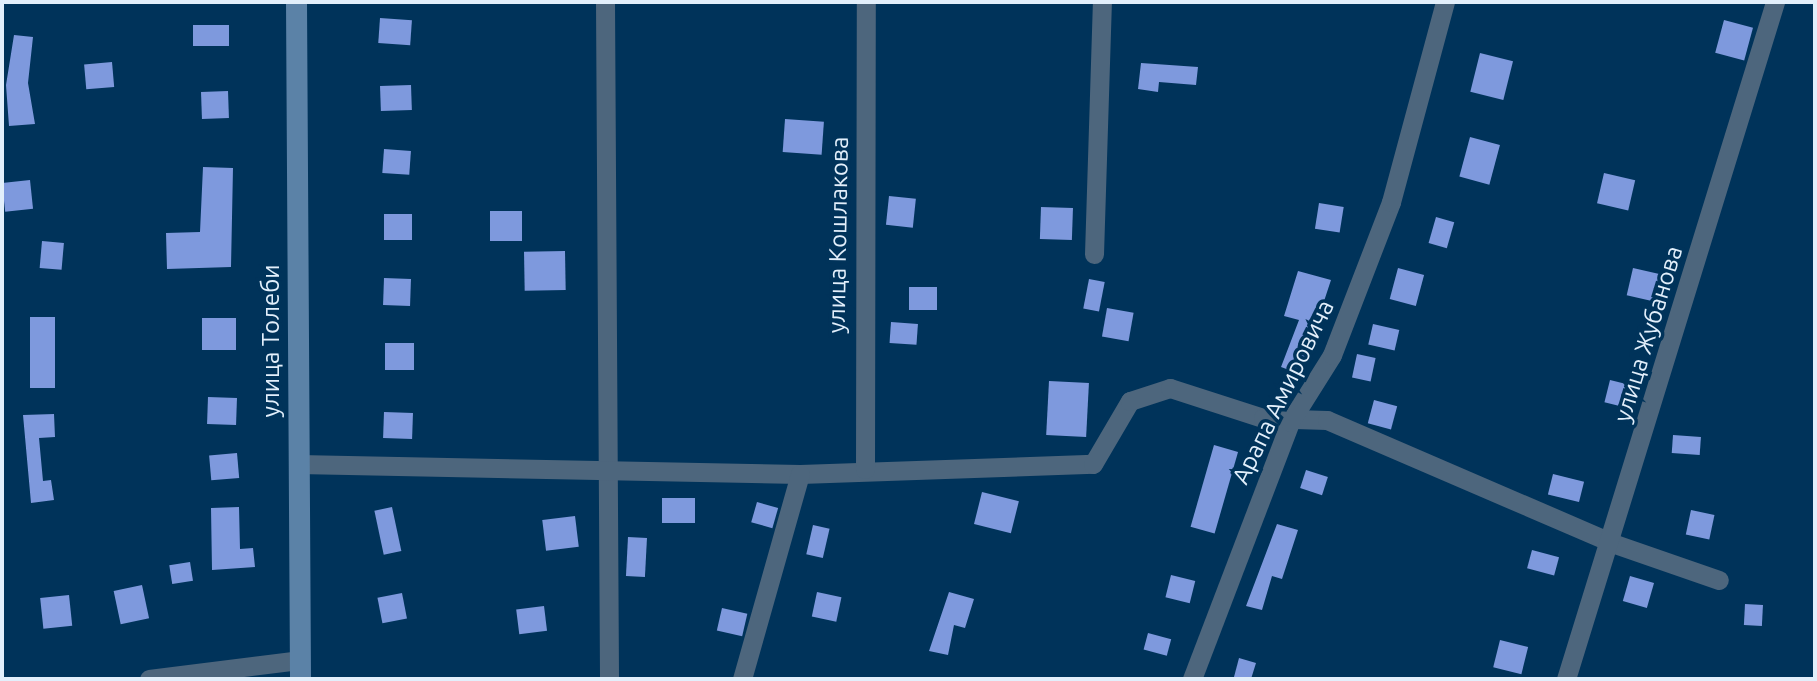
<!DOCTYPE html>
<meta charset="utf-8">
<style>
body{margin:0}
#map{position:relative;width:1817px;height:681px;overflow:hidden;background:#00335a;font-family:Ubuntu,sans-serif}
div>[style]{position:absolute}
.building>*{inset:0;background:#7e99dd;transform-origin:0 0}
.street>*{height:19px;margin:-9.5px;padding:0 9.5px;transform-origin:9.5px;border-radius:9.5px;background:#4d667d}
.secondary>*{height:21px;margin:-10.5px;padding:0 10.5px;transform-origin:10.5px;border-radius:10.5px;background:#5b82a7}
span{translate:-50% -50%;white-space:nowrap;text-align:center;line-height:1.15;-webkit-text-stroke:7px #00335a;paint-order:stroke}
.street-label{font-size:24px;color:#e2effb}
.frame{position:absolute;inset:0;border:4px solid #e2effb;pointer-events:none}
</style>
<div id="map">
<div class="building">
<div style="left:380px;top:18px;width:32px;height:25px;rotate:4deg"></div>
<div style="left:1724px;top:20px;width:30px;height:34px;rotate:15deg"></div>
<div style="left:193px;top:25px;width:36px;height:21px"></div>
<div style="clip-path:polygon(14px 35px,33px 37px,28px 83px,35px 124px,9px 126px,6px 85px)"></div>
<div style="left:1480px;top:53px;width:34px;height:40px;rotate:14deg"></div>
<div style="left:112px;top:62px;width:25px;height:28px;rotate:85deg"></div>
<div style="clip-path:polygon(1141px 63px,1198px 67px,1196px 85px,1159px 82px,1158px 92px,1138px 89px)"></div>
<div style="left:411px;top:85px;width:25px;height:31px;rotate:88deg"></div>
<div style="left:228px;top:91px;width:27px;height:27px;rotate:88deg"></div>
<div style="left:785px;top:119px;width:39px;height:33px;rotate:4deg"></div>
<div style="left:1470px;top:137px;width:31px;height:41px;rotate:15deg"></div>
<div style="left:384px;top:149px;width:27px;height:24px;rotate:4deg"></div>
<div style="clip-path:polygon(203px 167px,233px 168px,231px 267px,167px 269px,166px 233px,200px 232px)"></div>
<div style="left:1604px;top:173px;width:32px;height:31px;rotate:13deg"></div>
<div style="left:30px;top:180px;width:29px;height:28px;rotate:84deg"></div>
<div style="left:889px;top:196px;width:27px;height:29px;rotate:6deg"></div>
<div style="left:1319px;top:203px;width:25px;height:26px;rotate:9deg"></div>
<div style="left:1041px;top:207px;width:32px;height:32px;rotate:2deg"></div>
<div style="left:490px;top:211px;width:32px;height:30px"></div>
<div style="left:384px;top:214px;width:28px;height:26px"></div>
<div style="left:1436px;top:217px;width:19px;height:27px;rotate:16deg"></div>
<div style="left:42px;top:241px;width:22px;height:27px;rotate:5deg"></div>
<div style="left:565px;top:251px;width:39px;height:41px;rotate:89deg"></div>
<div style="left:1398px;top:268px;width:27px;height:32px;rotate:15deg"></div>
<div style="left:1633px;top:268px;width:27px;height:28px;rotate:13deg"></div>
<div style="clip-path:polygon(1298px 271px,1331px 280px,1300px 374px,1281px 367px,1299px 320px,1284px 316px)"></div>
<div style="left:384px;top:278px;width:27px;height:27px;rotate:2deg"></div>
<div style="left:1089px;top:279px;width:16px;height:30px;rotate:11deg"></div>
<div style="left:909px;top:287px;width:28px;height:23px"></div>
<div style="left:1107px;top:308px;width:27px;height:29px;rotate:10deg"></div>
<div style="left:30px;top:317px;width:25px;height:71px"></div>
<div style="left:236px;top:318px;width:32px;height:34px;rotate:90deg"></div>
<div style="left:891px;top:322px;width:27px;height:21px;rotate:4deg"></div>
<div style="left:1373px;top:324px;width:27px;height:21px;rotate:13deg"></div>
<div style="left:385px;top:343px;width:29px;height:27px"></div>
<div style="left:1357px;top:354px;width:19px;height:24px;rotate:12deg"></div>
<div style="left:1610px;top:380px;width:25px;height:23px;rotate:14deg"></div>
<div style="left:1049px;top:381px;width:40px;height:54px;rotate:3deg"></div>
<div style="left:208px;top:397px;width:29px;height:27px;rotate:2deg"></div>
<div style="left:1374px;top:400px;width:24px;height:24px;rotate:15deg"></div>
<div style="left:384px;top:412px;width:29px;height:26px;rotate:2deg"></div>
<div style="clip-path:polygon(54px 414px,55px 437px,39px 438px,43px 481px,51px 480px,54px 500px,31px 503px,23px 415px)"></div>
<div style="left:1673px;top:435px;width:28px;height:18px;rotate:4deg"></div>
<div style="left:1214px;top:445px;width:25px;height:85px;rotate:16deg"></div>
<div style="left:237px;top:453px;width:25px;height:28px;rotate:85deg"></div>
<div style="left:1306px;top:470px;width:23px;height:19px;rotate:18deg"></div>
<div style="left:1553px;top:474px;width:32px;height:21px;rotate:14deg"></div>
<div style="left:982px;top:492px;width:38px;height:33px;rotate:14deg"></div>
<div style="left:662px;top:498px;width:33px;height:25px"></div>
<div style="left:757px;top:502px;width:22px;height:21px;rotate:16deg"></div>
<div style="clip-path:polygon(239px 507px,240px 549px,253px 548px,255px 567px,212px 570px,211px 508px)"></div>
<div style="left:392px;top:507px;width:45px;height:18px;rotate:78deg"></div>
<div style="left:1691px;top:510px;width:24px;height:25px;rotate:12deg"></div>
<div style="left:575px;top:516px;width:31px;height:33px;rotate:83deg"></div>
<div style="clip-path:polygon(1277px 524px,1298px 530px,1282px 579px,1272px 576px,1262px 610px,1246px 606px)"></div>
<div style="left:813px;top:525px;width:17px;height:30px;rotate:13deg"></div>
<div style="left:628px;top:537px;width:19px;height:39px;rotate:3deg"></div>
<div style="left:1532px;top:550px;width:28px;height:19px;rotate:15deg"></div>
<div style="left:190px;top:562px;width:19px;height:21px;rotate:81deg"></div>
<div style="left:1171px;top:575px;width:25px;height:23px;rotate:14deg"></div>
<div style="left:1630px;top:576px;width:25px;height:26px;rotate:16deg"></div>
<div style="left:142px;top:585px;width:34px;height:29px;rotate:78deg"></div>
<div style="left:817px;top:592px;width:25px;height:25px;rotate:12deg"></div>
<div style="clip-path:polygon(949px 592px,974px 599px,965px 628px,954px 625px,948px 655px,929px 651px)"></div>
<div style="left:402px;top:593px;width:26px;height:25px;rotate:79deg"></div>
<div style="left:69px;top:595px;width:31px;height:29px;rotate:84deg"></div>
<div style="left:1745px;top:604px;width:18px;height:21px;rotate:3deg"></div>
<div style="left:544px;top:606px;width:25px;height:28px;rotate:83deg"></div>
<div style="left:722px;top:608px;width:26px;height:23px;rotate:13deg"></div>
<div style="left:1148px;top:633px;width:24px;height:17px;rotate:15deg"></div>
<div style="left:1500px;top:640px;width:29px;height:28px;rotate:14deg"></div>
<div style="clip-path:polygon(1239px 658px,1256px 663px,1251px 679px,1234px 677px)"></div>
</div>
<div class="street">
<div style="left:605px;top:2px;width:677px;rotate:89.66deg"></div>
<div style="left:1094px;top:254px;width:252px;rotate:-88.2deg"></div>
<div style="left:298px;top:464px;width:502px;rotate:1.14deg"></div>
<div style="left:800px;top:474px;width:293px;rotate:-2deg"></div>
<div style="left:1093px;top:464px;width:73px;rotate:-59.6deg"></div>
<div style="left:1130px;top:401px;width:42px;rotate:-18deg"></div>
<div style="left:1170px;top:388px;width:98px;rotate:17.9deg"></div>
<div style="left:1263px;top:418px;width:64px;rotate:1.8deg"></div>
<div style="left:1327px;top:420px;width:310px;rotate:23.3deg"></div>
<div style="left:1612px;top:543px;width:113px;rotate:19.1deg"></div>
<div style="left:865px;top:469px;width:467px;rotate:-89.9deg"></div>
<div style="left:149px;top:679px;width:151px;rotate:-7.2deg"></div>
<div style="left:742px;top:679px;width:213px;rotate:-74.2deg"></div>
<div style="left:1192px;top:679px;width:275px;rotate:-69.1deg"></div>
<div style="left:1290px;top:422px;width:79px;rotate:-57.9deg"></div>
<div style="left:1332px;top:355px;width:164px;rotate:-68.9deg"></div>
<div style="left:1391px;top:202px;width:207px;rotate:-74.9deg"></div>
<div style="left:1566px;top:679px;width:709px;rotate:-72.84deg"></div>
</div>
<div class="secondary">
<div style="left:296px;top:2px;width:677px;rotate:89.66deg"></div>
</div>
<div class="street-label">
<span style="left:838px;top:235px;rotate:-89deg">улица Кошлакова</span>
<span style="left:1648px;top:334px;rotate:-73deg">улица Жубанова</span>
<span style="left:271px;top:341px;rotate:-90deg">улица Толеби</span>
<span style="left:1283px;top:392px;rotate:-64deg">Арапа Амировича</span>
</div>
<div class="frame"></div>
</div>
